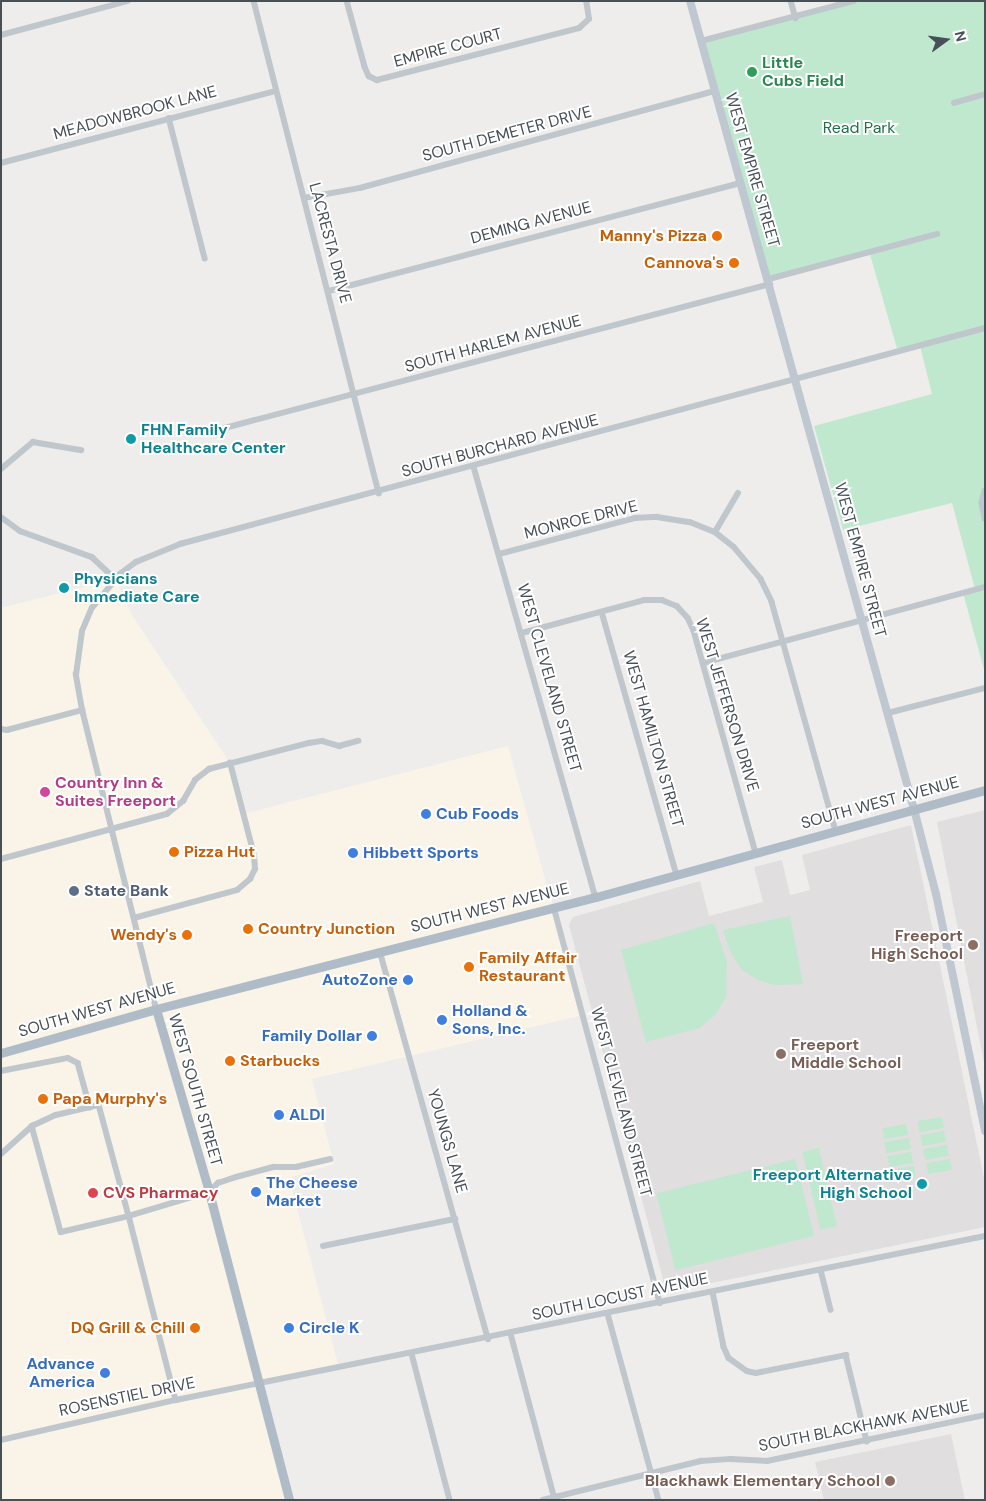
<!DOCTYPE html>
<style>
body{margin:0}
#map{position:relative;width:986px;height:1501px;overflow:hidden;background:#efedec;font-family:"DM Sans",sans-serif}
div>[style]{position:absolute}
.commercial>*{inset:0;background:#f9f4e7}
.education>*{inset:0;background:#e0dede}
.green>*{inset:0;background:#bfe8cf;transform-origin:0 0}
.minor>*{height:5.5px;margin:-2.75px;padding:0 2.75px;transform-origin:2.75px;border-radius:2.75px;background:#bfc7cd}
.secondary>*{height:8px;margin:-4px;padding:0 4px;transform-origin:4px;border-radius:4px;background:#bfc8d1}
.primary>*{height:9px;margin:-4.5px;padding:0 4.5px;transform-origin:4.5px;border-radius:4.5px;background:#afbcc8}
.dots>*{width:14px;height:14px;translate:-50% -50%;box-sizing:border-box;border:2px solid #fff;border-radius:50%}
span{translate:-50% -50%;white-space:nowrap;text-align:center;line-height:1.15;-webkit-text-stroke:4px #fff;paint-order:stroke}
.street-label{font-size:16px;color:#474f57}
.leisure-label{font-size:16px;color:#27864d;font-weight:700}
.left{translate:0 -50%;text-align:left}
.park-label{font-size:16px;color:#216f49}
.food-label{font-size:16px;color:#c56008;font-weight:700}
.right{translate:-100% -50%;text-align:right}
.culture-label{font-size:16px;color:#0d838f;font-weight:700}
.hotel-label{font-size:16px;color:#b23c85;font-weight:700}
.shop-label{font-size:16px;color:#366cbe;font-weight:700}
.service-label{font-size:16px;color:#4e5e75;font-weight:700}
.education-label{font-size:16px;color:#785e54;font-weight:700}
.health-label{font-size:16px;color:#be3a42;font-weight:700}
.frame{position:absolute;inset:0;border:2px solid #474f57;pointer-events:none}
.north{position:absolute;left:921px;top:15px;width:50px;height:50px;-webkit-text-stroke:4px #fff;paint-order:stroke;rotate:76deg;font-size:14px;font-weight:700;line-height:20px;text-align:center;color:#474f57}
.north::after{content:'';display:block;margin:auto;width:18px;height:22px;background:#474f57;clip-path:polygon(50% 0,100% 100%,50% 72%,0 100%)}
</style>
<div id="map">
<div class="commercial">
<div style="clip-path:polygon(116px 579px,132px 615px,230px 763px,243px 814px,508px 746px,583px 1015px,312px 1079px,334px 1164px,289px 1178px,339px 1368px,260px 1384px,289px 1500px,1px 1500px,1px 608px)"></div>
</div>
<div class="education">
<div style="clip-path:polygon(985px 810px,985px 1068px,937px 822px)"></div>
<div style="clip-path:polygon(911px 825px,985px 1183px,985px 1227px,673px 1291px,664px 1283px,569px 925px,573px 917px,700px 881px,709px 916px,763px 902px,754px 867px,782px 860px,790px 895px,810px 890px,802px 855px)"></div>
<div style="clip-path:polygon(951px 1434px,965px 1500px,824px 1500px,815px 1462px)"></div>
</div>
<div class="green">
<div style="clip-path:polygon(854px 1px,985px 1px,985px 673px,963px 593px,975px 589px,952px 503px,843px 530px,814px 426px,932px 394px,920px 346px,898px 352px,869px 251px,769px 279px,705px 41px)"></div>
<div style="clip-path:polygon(790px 916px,803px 984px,774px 985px,758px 980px,741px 969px,730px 951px,723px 930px)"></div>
<div style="clip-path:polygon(714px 923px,727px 962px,726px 997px,716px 1014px,700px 1028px,646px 1042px,621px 950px)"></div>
<div style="left:942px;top:1117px;width:11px;height:25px;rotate:80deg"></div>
<div style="left:906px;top:1124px;width:11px;height:24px;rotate:80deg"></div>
<div style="left:944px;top:1131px;width:11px;height:24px;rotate:80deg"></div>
<div style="left:909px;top:1138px;width:11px;height:25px;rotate:80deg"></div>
<div style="left:947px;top:1145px;width:11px;height:24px;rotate:80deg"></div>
<div style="left:819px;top:1148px;width:80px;height:17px;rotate:77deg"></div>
<div style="left:911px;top:1152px;width:11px;height:24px;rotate:80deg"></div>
<div style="left:795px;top:1159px;width:79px;height:143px;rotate:76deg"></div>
<div style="left:950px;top:1159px;width:11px;height:24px;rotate:80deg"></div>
<div style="left:914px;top:1166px;width:11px;height:24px;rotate:80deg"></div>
</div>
<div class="minor">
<div style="left:254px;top:1px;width:508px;rotate:75.74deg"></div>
<div style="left:347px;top:1px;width:68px;rotate:74.7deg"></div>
<div style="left:365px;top:67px;width:10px;rotate:66deg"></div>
<div style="left:369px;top:76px;width:9px;rotate:27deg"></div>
<div style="left:377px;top:80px;width:209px;rotate:-14.4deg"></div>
<div style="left:579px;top:28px;width:13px;rotate:-42deg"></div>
<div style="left:589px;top:19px;width:18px;rotate:-99deg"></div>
<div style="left:791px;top:1px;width:18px;rotate:74deg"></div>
<div style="left:1px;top:35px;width:131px;rotate:-15deg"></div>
<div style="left:701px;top:41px;width:158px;rotate:-14.7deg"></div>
<div style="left:954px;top:103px;width:32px;rotate:-16deg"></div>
<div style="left:169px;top:118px;width:145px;rotate:75.6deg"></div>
<div style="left:1px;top:163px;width:284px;rotate:-14.7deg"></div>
<div style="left:304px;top:198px;width:57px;rotate:-10.1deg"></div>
<div style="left:360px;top:188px;width:368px;rotate:-15.3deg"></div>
<div style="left:769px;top:279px;width:174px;rotate:-15deg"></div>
<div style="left:329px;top:291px;width:426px;rotate:-14.7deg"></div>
<div style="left:221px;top:429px;width:568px;rotate:-14.79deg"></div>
<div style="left:474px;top:467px;width:447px;rotate:74.2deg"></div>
<div style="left:1px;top:469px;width:42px;rotate:-40.2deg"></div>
<div style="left:33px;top:442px;width:49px;rotate:9.5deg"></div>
<div style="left:985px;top:491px;width:12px;rotate:104deg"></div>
<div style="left:982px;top:503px;width:16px;rotate:79deg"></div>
<div style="left:1px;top:517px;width:24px;rotate:36deg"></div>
<div style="left:20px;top:531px;width:77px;rotate:19.9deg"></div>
<div style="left:92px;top:557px;width:33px;rotate:43deg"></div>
<div style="left:715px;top:532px;width:45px;rotate:-59.5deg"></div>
<div style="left:499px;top:554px;width:141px;rotate:-14.8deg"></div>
<div style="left:635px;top:518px;width:22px;rotate:-3deg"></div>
<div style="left:657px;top:517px;width:33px;rotate:9deg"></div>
<div style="left:690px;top:522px;width:27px;rotate:22deg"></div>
<div style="left:715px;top:532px;width:24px;rotate:38deg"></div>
<div style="left:734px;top:547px;width:42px;rotate:49.8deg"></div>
<div style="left:761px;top:579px;width:25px;rotate:64deg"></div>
<div style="left:772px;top:602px;width:238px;rotate:74.4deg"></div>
<div style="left:602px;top:612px;width:273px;rotate:74.1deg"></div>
<div style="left:522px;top:633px;width:126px;rotate:-15.1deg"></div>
<div style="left:644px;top:600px;width:18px"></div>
<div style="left:662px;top:600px;width:16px;rotate:22deg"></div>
<div style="left:677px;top:606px;width:16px;rotate:47deg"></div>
<div style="left:688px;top:618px;width:14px;rotate:65deg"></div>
<div style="left:694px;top:631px;width:230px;rotate:74.4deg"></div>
<div style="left:703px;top:663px;width:292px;rotate:-15.1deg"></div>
<div style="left:888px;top:713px;width:100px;rotate:-14.5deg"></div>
<div style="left:1px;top:729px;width:6px;rotate:9deg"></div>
<div style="left:7px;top:730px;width:78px;rotate:-14.9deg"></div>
<div style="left:1px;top:859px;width:172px;rotate:-15.2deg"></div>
<div style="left:167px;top:814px;width:21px;rotate:-39deg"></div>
<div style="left:183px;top:801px;width:24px;rotate:-60deg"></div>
<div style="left:195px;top:780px;width:18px;rotate:-38deg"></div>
<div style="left:209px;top:769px;width:103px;rotate:-14.6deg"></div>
<div style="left:309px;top:743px;width:13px;rotate:-9deg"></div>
<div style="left:322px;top:741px;width:18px;rotate:16deg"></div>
<div style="left:339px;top:746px;width:20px;rotate:-15deg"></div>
<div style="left:554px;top:907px;width:410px;rotate:75deg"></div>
<div style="left:134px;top:918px;width:107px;rotate:-15.2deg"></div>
<div style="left:237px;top:890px;width:17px;rotate:-40deg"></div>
<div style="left:250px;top:879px;width:11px;rotate:-63deg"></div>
<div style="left:255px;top:869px;width:14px;rotate:-94deg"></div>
<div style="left:254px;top:855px;width:95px;rotate:-104.6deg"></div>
<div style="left:380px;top:951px;width:403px;rotate:74.4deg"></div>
<div style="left:156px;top:1009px;width:308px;rotate:-103.9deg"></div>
<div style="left:82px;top:710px;width:36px;rotate:-100deg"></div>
<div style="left:76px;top:675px;width:44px;rotate:-82.2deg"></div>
<div style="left:82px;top:631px;width:25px;rotate:-67deg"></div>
<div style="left:92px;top:608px;width:44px;rotate:-50.5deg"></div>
<div style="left:120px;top:574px;width:20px;rotate:-37deg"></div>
<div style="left:136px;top:562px;width:48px;rotate:-22.2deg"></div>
<div style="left:180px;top:544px;width:833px;rotate:-15.02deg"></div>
<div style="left:1px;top:1071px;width:68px;rotate:-11deg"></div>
<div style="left:68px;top:1058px;width:11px;rotate:27deg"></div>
<div style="left:78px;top:1063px;width:46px;rotate:74.7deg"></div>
<div style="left:32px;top:1126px;width:110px;rotate:74.7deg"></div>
<div style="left:61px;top:1232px;width:70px;rotate:-13.2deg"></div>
<div style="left:129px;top:1216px;width:190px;rotate:75.7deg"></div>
<div style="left:1px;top:1154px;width:42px;rotate:-42.1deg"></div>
<div style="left:32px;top:1126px;width:26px;rotate:-25deg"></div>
<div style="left:56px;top:1115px;width:44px;rotate:-13.1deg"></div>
<div style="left:99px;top:1105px;width:115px;rotate:74.9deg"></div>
<div style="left:129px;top:1216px;width:84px;rotate:-16.7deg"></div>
<div style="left:209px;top:1192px;width:13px;rotate:-45deg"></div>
<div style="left:218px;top:1183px;width:19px;rotate:-18deg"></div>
<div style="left:236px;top:1177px;width:39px;rotate:-15deg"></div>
<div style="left:274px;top:1167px;width:22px"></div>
<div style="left:296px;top:1167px;width:35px;rotate:-13deg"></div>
<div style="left:323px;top:1246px;width:135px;rotate:-11.6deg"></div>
<div style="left:821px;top:1270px;width:41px;rotate:76deg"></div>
<div style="left:713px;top:1292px;width:56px;rotate:78.7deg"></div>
<div style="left:724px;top:1347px;width:12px;rotate:66deg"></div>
<div style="left:729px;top:1358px;width:22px;rotate:36deg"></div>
<div style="left:747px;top:1371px;width:9px;rotate:13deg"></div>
<div style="left:756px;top:1373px;width:92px;rotate:-11.3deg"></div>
<div style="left:846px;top:1355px;width:89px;rotate:76.3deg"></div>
<div style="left:608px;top:1314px;width:193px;rotate:74.7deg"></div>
<div style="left:511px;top:1334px;width:171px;rotate:75.1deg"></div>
<div style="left:412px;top:1354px;width:151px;rotate:75.4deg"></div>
<div style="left:1px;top:1440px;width:180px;rotate:-12.9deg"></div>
<div style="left:176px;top:1400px;width:825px;rotate:-11.46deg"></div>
<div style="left:543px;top:1500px;width:163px;rotate:-13.9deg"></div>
<div style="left:701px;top:1461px;width:30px;rotate:-4deg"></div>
<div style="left:731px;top:1459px;width:36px;rotate:3deg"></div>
<div style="left:767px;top:1461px;width:223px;rotate:-11.9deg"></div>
</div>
<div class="secondary">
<div style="left:690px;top:1px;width:838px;rotate:74.51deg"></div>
<div style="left:914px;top:809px;width:88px;rotate:75.5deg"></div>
<div style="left:936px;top:894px;width:242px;rotate:78.3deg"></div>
</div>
<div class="primary">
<div style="left:156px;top:1009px;width:191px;rotate:73.8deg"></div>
<div style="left:209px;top:1192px;width:318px;rotate:75.4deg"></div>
<div style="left:1px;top:1053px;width:161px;rotate:-15.8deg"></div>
<div style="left:156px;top:1009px;width:454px;rotate:-14.3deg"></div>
<div style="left:596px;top:897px;width:403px;rotate:-15.4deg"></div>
</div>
<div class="dots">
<div style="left:752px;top:72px;background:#2e9e5b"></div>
<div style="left:717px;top:236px;background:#e8710a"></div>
<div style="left:734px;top:263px;background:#e8710a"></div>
<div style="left:131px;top:439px;background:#0f9aa8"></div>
<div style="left:64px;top:588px;background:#0f9aa8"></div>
<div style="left:45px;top:792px;background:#d1479c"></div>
<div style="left:426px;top:814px;background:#3f7fe0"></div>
<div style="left:174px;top:852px;background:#e8710a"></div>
<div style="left:353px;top:853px;background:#3f7fe0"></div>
<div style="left:74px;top:891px;background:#5c6f8a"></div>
<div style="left:248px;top:929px;background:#e8710a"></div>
<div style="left:187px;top:935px;background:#e8710a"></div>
<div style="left:973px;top:945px;background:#8d6e63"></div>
<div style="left:469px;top:967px;background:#e8710a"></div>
<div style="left:408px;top:980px;background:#3f7fe0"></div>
<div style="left:442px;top:1020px;background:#3f7fe0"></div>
<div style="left:372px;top:1036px;background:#3f7fe0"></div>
<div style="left:781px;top:1054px;background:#8d6e63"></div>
<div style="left:230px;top:1061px;background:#e8710a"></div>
<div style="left:43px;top:1099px;background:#e8710a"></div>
<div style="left:279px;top:1115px;background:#3f7fe0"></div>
<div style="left:922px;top:1184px;background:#0f9aa8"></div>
<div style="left:256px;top:1192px;background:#3f7fe0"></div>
<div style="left:93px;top:1193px;background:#e0444e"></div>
<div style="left:195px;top:1328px;background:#e8710a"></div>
<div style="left:289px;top:1328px;background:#3f7fe0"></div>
<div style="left:105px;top:1373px;background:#3f7fe0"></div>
<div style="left:890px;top:1481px;background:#8d6e63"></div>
</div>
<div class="street-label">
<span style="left:448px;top:48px;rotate:-15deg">EMPIRE COURT</span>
<span style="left:135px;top:113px;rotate:-15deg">MEADOWBROOK LANE</span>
<span style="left:507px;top:134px;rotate:-15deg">SOUTH DEMETER DRIVE</span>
<span style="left:752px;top:170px;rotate:74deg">WEST EMPIRE STREET</span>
<span style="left:531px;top:223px;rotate:-15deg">DEMING AVENUE</span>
<span style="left:330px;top:243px;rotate:75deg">LACRESTA DRIVE</span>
<span style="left:493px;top:344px;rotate:-15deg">SOUTH HARLEM AVENUE</span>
<span style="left:500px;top:446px;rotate:-15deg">SOUTH BURCHARD AVENUE</span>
<span style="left:581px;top:520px;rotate:-14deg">MONROE DRIVE</span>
<span style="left:860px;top:560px;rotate:75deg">WEST EMPIRE STREET</span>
<span style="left:549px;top:678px;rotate:74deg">WEST CLEVELAND STREET</span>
<span style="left:727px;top:705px;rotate:73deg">WEST JEFFERSON DRIVE</span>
<span style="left:653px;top:739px;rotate:74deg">WEST HAMILTON STREET</span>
<span style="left:880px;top:803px;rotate:-15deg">SOUTH WEST AVENUE</span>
<span style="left:490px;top:908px;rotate:-14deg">SOUTH WEST AVENUE</span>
<span style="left:97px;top:1010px;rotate:-16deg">SOUTH WEST AVENUE</span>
<span style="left:195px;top:1090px;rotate:74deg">WEST SOUTH STREET</span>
<span style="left:621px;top:1102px;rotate:75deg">WEST CLEVELAND STREET</span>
<span style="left:447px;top:1141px;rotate:74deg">YOUNGS LANE</span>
<span style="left:620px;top:1297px;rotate:-12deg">SOUTH LOCUST AVENUE</span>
<span style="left:127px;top:1397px;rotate:-12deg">ROSENSTIEL DRIVE</span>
<span style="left:864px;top:1426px;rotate:-11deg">SOUTH BLACKHAWK AVENUE</span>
</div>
<div class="leisure-label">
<span class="left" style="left:762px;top:72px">Little<br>Cubs Field</span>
</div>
<div class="park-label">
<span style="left:859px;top:128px">Read Park</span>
</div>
<div class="food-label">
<span class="right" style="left:707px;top:236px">Manny's Pizza</span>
<span class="right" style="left:724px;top:263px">Cannova's</span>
<span class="left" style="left:184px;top:852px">Pizza Hut</span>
<span class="left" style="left:258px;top:929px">Country Junction</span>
<span class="right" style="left:177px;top:935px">Wendy's</span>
<span class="left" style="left:479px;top:967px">Family Affair<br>Restaurant</span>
<span class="left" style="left:240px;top:1061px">Starbucks</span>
<span class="left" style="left:53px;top:1099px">Papa Murphy's</span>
<span class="right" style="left:185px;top:1328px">DQ Grill &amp; Chill</span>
</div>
<div class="culture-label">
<span class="left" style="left:141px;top:439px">FHN Family<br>Healthcare Center</span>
<span class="left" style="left:74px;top:588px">Physicians<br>Immediate Care</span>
<span class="right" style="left:912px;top:1184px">Freeport Alternative<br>High School</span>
</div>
<div class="hotel-label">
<span class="left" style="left:55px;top:792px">Country Inn &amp;<br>Suites Freeport</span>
</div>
<div class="shop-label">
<span class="left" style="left:436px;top:814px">Cub Foods</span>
<span class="left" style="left:363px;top:853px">Hibbett Sports</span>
<span class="right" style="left:398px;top:980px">AutoZone</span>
<span class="left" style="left:452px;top:1020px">Holland &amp;<br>Sons, Inc.</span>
<span class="right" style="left:362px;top:1036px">Family Dollar</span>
<span class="left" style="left:289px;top:1115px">ALDI</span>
<span class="left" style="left:266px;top:1192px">The Cheese<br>Market</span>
<span class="left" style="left:299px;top:1328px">Circle K</span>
<span class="right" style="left:95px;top:1373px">Advance<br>America</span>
</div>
<div class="service-label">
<span class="left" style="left:84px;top:891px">State Bank</span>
</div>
<div class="education-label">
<span class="right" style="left:963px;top:945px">Freeport<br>High School</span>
<span class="left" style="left:791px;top:1054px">Freeport<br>Middle School</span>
<span class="right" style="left:880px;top:1481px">Blackhawk Elementary School</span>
</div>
<div class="health-label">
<span class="left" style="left:103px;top:1193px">CVS Pharmacy</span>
</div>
<div class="frame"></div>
<div class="north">N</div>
</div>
